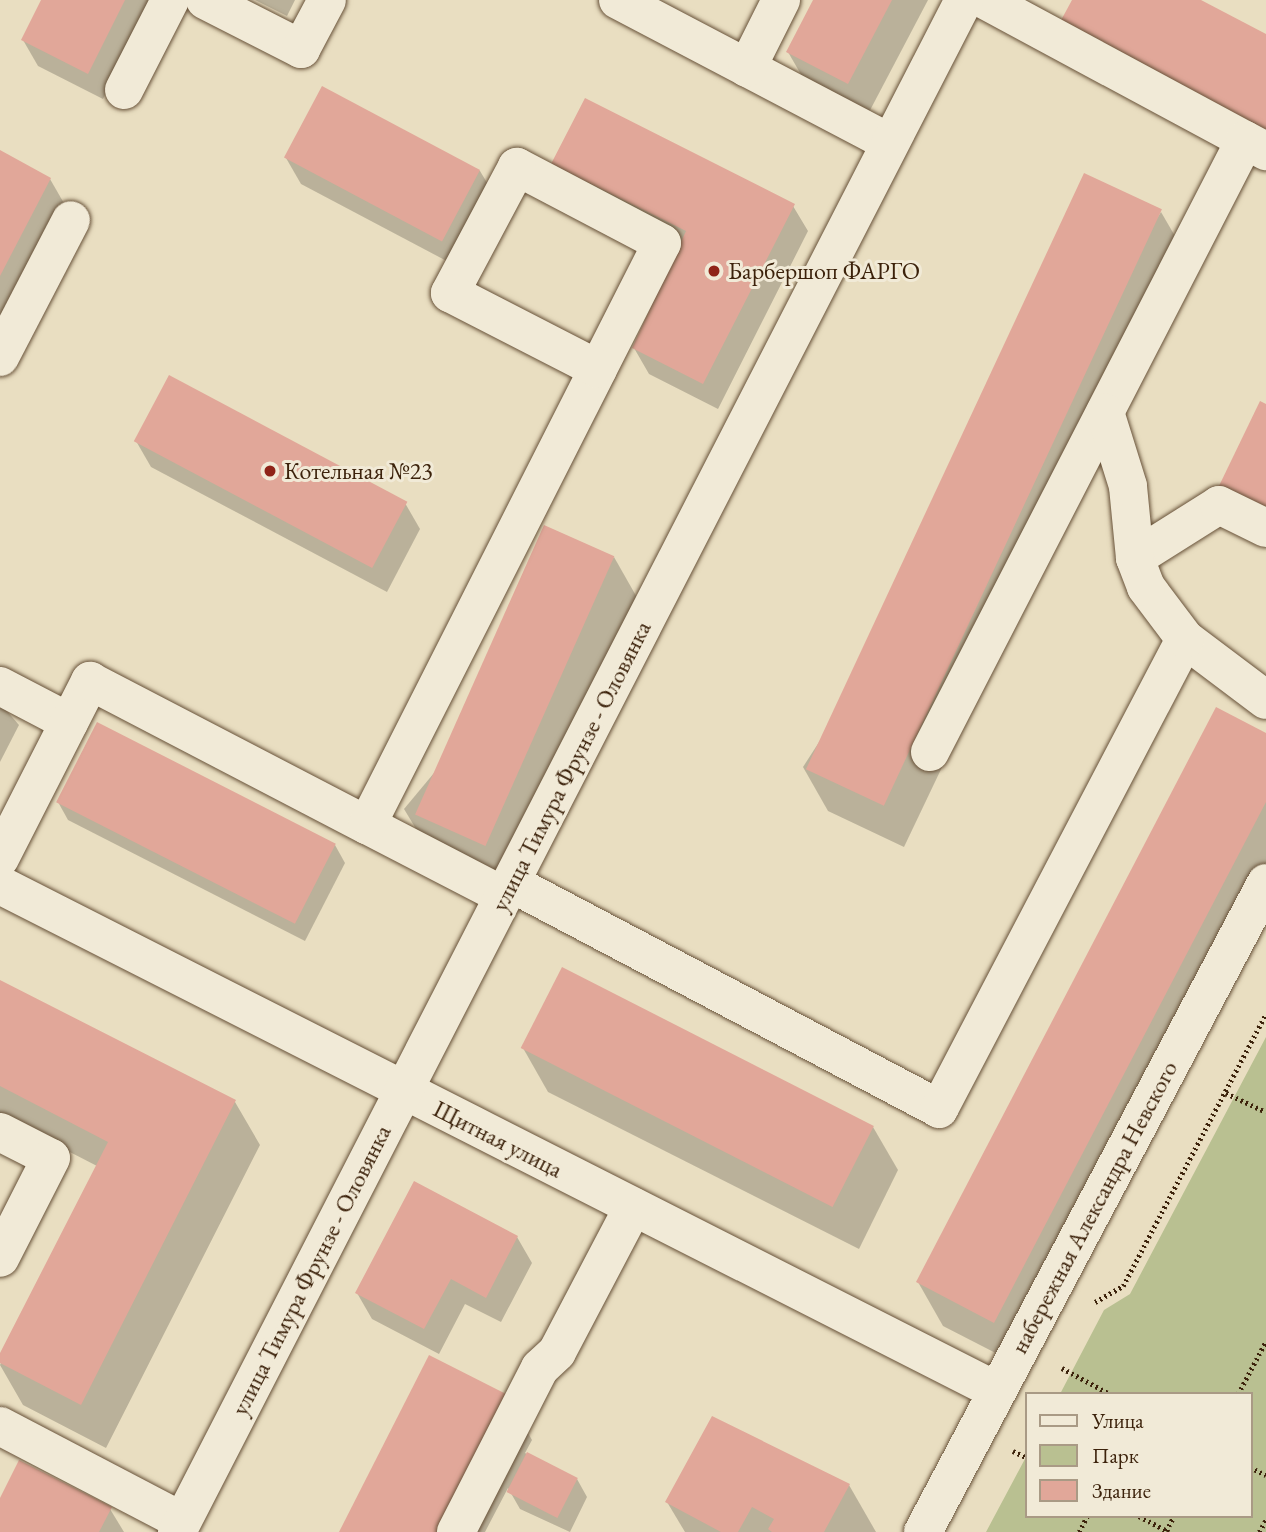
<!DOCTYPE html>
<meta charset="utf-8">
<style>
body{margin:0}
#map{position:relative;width:1266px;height:1532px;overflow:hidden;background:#e9dec1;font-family:"EB Garamond",serif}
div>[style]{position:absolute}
.green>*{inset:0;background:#b9c091}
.shadow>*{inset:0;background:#0003}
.building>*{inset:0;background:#e1a799;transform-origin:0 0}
.path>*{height:4.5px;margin-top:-2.25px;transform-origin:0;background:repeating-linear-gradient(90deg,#3c220b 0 2px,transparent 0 5.5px)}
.roads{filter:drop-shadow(0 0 2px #675138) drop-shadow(0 0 2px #675138)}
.minor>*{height:38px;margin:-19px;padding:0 19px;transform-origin:19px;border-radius:19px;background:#f1ead7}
.dots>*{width:19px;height:19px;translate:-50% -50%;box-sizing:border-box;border:4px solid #f1ead7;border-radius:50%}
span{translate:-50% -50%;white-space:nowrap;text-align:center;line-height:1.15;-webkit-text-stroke:6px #f1ead7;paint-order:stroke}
.poi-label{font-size:24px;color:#3c220b}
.left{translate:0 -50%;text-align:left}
.street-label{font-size:24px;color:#3c220b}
.legend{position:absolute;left:1025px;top:1392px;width:228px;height:126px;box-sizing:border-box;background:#f1ead7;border:2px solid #a99a85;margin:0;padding:9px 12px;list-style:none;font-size:21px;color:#3c220b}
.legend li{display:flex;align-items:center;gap:14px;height:35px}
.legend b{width:35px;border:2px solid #a99a85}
</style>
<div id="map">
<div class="green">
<div style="clip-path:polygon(1266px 1037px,1266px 1532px,986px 1532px,1026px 1457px,1026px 1516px,1250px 1516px,1250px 1394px,1060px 1394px,1104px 1310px,1130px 1294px)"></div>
</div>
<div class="shadow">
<div style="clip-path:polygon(43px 0,153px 0,103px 99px,38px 66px,23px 40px)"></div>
<div style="clip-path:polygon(255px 0,295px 0,287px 16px)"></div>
<div style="clip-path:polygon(815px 0,928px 0,867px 116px,807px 85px,788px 52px)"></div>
<div style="clip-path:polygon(0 152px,50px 179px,65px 205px,0 329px)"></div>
<div style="clip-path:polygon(286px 158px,480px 171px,495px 196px,458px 267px,301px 184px)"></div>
<div style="clip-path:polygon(553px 164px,793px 206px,808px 231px,718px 409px,649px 374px,634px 348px,681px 246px)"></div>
<div style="clip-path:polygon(1161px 212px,1186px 255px,904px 847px,828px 811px,803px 767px)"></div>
<div style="clip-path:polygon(136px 441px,405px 503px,420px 529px,387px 592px,151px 467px)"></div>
<div style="clip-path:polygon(614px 557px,639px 601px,495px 886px,430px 852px,404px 809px)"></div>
<div style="clip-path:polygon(0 703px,19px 725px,0 762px)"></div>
<div style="clip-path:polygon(1266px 735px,1266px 893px,1019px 1365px,943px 1326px,918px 1282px)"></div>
<div style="clip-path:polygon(58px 802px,335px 845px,345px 863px,305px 941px,68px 820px)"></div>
<div style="clip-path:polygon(0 982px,235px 1102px,260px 1145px,106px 1448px,23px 1405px,0 1365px,97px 1166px,0 1116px)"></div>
<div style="clip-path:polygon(523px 1048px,873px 1127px,898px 1170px,859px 1249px,548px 1092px)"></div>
<div style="clip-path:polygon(517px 1237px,532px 1263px,501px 1322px,465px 1304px,439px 1354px,372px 1319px,357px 1293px)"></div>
<div style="clip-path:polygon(507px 1396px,532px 1440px,525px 1453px,577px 1479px,587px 1497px,570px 1532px,520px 1509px,508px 1488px,485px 1532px,341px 1532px)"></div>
<div style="clip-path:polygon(849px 1485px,876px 1532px,685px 1532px,667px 1502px)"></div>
<div style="clip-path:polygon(0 1502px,110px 1509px,124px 1532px,0 1532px)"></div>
</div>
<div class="building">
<div style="clip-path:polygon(41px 0,125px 0,88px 74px,21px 40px)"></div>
<div style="clip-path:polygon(813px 0,892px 0,848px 84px,786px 52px)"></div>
<div style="clip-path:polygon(1072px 0,1201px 0,1266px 34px,1266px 133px,1059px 24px)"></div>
<div style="left:322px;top:86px;width:179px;height:81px;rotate:28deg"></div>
<div style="clip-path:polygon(585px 98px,795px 204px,703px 384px,632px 348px,686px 231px,551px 164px)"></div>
<div style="clip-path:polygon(0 150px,51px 178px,0 276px)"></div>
<div style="left:1084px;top:173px;width:86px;height:658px;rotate:25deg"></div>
<div style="left:169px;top:375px;width:270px;height:75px;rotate:28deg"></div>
<div style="clip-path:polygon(1260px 401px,1266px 404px,1266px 511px,1218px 488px)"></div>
<div style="left:544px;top:525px;width:77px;height:317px;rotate:24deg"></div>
<div style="clip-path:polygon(1216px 707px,1266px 733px,1266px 802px,994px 1323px,916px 1282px)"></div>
<div style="left:97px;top:722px;width:268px;height:90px;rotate:27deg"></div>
<div style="left:562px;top:967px;width:350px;height:91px;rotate:27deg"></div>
<div style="clip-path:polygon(0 980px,236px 1100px,81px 1405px,0 1363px,0 1353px,108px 1142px,0 1086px)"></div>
<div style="clip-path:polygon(414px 1181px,518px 1236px,486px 1298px,451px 1279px,424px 1329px,355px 1293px)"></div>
<div style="clip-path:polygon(429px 1355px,508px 1395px,438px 1532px,339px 1532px)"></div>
<div style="clip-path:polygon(712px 1416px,850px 1484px,824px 1532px,772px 1532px,768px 1529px,774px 1519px,752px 1507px,738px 1532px,721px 1532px,665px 1502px)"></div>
<div style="left:527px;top:1452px;width:57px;height:45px;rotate:27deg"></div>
<div style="clip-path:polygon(19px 1460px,112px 1507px,99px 1532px,0 1532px,0 1498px)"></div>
</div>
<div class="path">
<div style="left:1226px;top:1093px;width:44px;rotate:25.4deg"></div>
<div style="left:1095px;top:1302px;width:32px;rotate:-30deg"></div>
<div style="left:1123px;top:1286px;width:307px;rotate:-62.3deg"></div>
<div style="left:1062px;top:1368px;width:55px;rotate:28.4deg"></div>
<div style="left:1238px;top:1394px;width:60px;rotate:-62.2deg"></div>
<div style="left:1013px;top:1451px;width:14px;rotate:25deg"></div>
<div style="left:1250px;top:1467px;width:18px;rotate:27deg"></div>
<div style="left:1139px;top:1516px;width:34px;rotate:28deg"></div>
<div style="left:1166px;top:1531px;width:17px;rotate:-62deg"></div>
<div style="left:1079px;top:1532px;width:18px;rotate:-63deg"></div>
<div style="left:1259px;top:1532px;width:14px;rotate:-60deg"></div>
</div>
<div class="roads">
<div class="minor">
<div style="left:205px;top:0;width:108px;rotate:27deg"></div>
<div style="left:301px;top:49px;width:55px;rotate:-62deg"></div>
<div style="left:618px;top:0;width:307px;rotate:27.7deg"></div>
<div style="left:985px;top:0;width:295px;rotate:28.3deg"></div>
<div style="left:747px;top:68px;width:76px;rotate:-63.4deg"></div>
<div style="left:124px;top:90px;width:101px;rotate:-62.9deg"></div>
<div style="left:0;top:357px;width:154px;rotate:-62.6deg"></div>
<div style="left:1135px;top:558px;width:99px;rotate:-32.2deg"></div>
<div style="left:1219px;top:505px;width:52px;rotate:26.1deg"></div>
<div style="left:1185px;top:639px;width:101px;rotate:37deg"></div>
<div style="left:0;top:686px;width:78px;rotate:27.6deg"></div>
<div style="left:930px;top:752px;width:688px;rotate:-62.76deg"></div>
<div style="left:1245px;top:140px;width:24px;rotate:28deg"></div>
<div style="left:0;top:858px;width:199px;rotate:-63deg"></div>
<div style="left:90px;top:681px;width:312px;rotate:27.5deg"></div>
<div style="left:511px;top:883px;width:484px;rotate:27.8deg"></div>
<div style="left:939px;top:1109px;width:530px;rotate:-62.37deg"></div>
<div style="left:1185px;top:639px;width:65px;rotate:-126.9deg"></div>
<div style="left:1146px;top:587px;width:31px;rotate:-111deg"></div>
<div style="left:1135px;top:558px;width:72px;rotate:-95.6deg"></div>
<div style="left:1128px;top:486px;width:77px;rotate:-107.3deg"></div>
<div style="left:0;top:885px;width:1118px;rotate:26.91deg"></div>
<div style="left:504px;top:896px;width:154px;rotate:-152.6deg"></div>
<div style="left:367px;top:825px;width:511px;rotate:-63.13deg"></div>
<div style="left:598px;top:369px;width:141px;rotate:-63.1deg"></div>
<div style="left:662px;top:243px;width:164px;rotate:-152.3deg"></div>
<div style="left:517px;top:167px;width:143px;rotate:118deg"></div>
<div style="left:450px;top:293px;width:166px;rotate:27.2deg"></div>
<div style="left:0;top:1132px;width:57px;rotate:27deg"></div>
<div style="left:51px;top:1158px;width:112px;rotate:117deg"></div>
<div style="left:0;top:1426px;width:205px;rotate:27.6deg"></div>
<div style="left:177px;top:1532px;width:1722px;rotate:-62.81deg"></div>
<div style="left:456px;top:1532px;width:184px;rotate:-62.9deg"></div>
<div style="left:540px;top:1368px;width:23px;rotate:-43deg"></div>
<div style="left:557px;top:1352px;width:164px;rotate:-62.3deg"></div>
<div style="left:923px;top:1532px;width:734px;rotate:-62.14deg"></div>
</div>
</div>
<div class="dots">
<div style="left:714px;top:271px;background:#8f2418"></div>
<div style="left:270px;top:471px;background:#8f2418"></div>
</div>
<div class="poi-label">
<span class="left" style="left:728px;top:271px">Барбершоп ФАРГО</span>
<span class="left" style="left:284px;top:471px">Котельная №23</span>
</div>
<div class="street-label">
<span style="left:571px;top:766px;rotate:-63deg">улица Тимура Фрунзе - Оловянка</span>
<span style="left:498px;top:1139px;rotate:27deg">Щитная улица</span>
<span style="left:1094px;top:1207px;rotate:-62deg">набережная Александра Невского</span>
<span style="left:311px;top:1270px;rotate:-63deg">улица Тимура Фрунзе - Оловянка</span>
</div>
<ul class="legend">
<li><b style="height:9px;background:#f1ead7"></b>Улица</li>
<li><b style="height:19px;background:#b9c091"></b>Парк</li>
<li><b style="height:19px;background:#e1a799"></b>Здание</li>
</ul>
</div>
